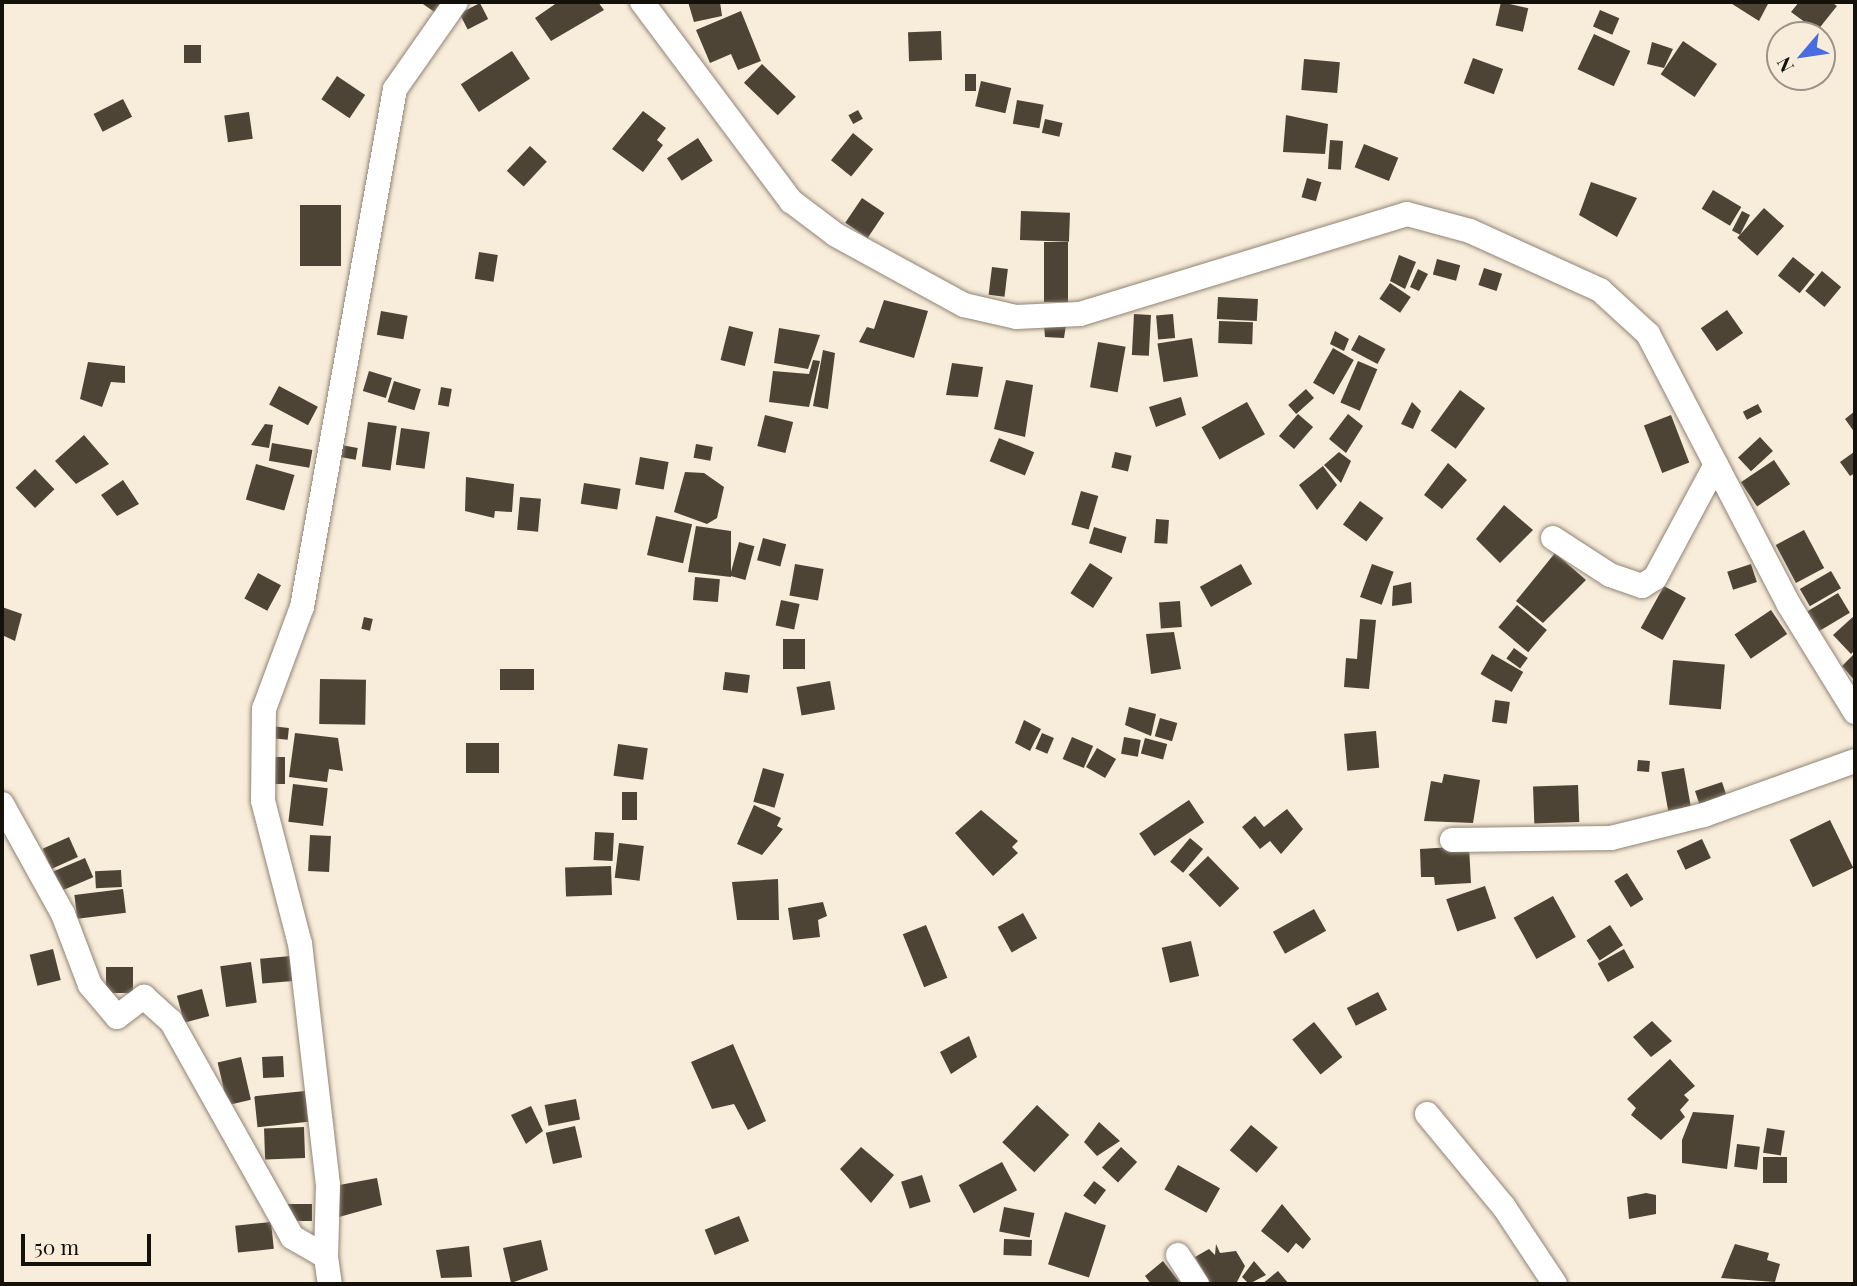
<!DOCTYPE html>
<style>
body{margin:0}
#map{position:relative;width:1857px;height:1286px;overflow:hidden;background:#f8ecda;font-family:"Playfair Display",serif}
div>[style]{position:absolute}
.building>*{inset:0;background:#4e4436;transform-origin:0 0}
.roads{filter:drop-shadow(0 0 2px #908575) drop-shadow(0 0 2px #908575)}
.minor>*{height:24px;margin:-12px;padding:0 12px;transform-origin:12px;border-radius:12px;background:#fff}
span{translate:-50% -50%;white-space:nowrap;text-align:center;line-height:1.15;-webkit-text-stroke:7px #f8ecda;paint-order:stroke}
.frame{position:absolute;inset:0;border:4px solid #14100a;pointer-events:none}
.north{position:absolute;left:1766px;top:21px;width:70px;height:70px;box-sizing:border-box;background:#f8ecda;border:2px solid #9d9487;border-radius:50%;rotate:241deg;font-size:19px;font-weight:700;line-height:28px;text-align:center;color:#14100a}
.north::after{content:'';display:block;margin:auto;width:24px;height:32px;background:#476de0;clip-path:polygon(50% 0,100% 100%,50% 72%,0 100%)}
.scale{position:absolute;left:21px;top:1234px;width:130px;height:32px;box-sizing:border-box;border:4px solid #14100a;border-top:0;padding-left:9px;font-size:21px;line-height:24px;white-space:nowrap;color:#14100a;-webkit-text-stroke:5px #f8ecda;paint-order:stroke}
</style>
<div id="map">
<div class="building">
<div style="clip-path:polygon(420px 2px,443px 2px,436px 13px)"></div>
<div style="clip-path:polygon(558px 2px,598px 2px,604px 10px,551px 41px,535px 18px)"></div>
<div style="clip-path:polygon(688px 2px,720px 2px,722px 16px,694px 22px)"></div>
<div style="left:1501px;top:2px;width:28px;height:24px;rotate:13deg"></div>
<div style="clip-path:polygon(1729px 2px,1769px 2px,1759px 21px)"></div>
<div style="clip-path:polygon(1799px 2px,1831px 2px,1837px 6px,1817px 31px,1791px 12px)"></div>
<div style="left:480px;top:3px;width:18px;height:23px;rotate:63deg"></div>
<div style="left:1600px;top:10px;width:21px;height:18px;rotate:23deg"></div>
<div style="clip-path:polygon(741px 11px,761px 61px,738px 70px,731px 54px,710px 63px,696px 30px)"></div>
<div style="left:941px;top:31px;width:29px;height:33px;rotate:88deg"></div>
<div style="left:1594px;top:34px;width:40px;height:39px;rotate:25deg"></div>
<div style="left:1683px;top:41px;width:41px;height:40px;rotate:34deg"></div>
<div style="clip-path:polygon(1652px 42px,1673px 49px,1664px 68px,1647px 64px)"></div>
<div style="left:184px;top:45px;width:17px;height:18px"></div>
<div style="left:512px;top:51px;width:33px;height:61px;rotate:57deg"></div>
<div style="left:1473px;top:58px;width:32px;height:27px;rotate:20deg"></div>
<div style="left:1304px;top:59px;width:36px;height:31px;rotate:5deg"></div>
<div style="left:762px;top:64px;width:47px;height:26px;rotate:44deg"></div>
<div style="left:965px;top:74px;width:11px;height:17px"></div>
<div style="left:337px;top:76px;width:34px;height:28px;rotate:34deg"></div>
<div style="left:981px;top:81px;width:31px;height:26px;rotate:13deg"></div>
<div style="left:123px;top:99px;width:20px;height:33px;rotate:63deg"></div>
<div style="left:1017px;top:100px;width:27px;height:24px;rotate:10deg"></div>
<div style="left:858px;top:110px;width:10px;height:11px;rotate:61deg"></div>
<div style="clip-path:polygon(643px 111px,666px 128px,657px 140px,663px 145px,643px 172px,612px 149px)"></div>
<div style="left:249px;top:112px;width:27px;height:25px;rotate:82deg"></div>
<div style="clip-path:polygon(1286px 115px,1328px 124px,1325px 154px,1283px 152px)"></div>
<div style="left:1045px;top:119px;width:18px;height:14px;rotate:13deg"></div>
<div style="left:853px;top:133px;width:26px;height:35px;rotate:39deg"></div>
<div style="left:698px;top:138px;width:27px;height:37px;rotate:57deg"></div>
<div style="left:1330px;top:140px;width:13px;height:29px;rotate:4deg"></div>
<div style="left:1364px;top:144px;width:37px;height:25px;rotate:22deg"></div>
<div style="left:530px;top:146px;width:23px;height:34px;rotate:43deg"></div>
<div style="left:1307px;top:178px;width:15px;height:20px;rotate:16deg"></div>
<div style="clip-path:polygon(1591px 182px,1637px 198px,1617px 237px,1579px 215px)"></div>
<div style="left:1713px;top:190px;width:33px;height:22px;rotate:31deg"></div>
<div style="left:862px;top:198px;width:27px;height:30px;rotate:34deg"></div>
<div style="left:300px;top:205px;width:41px;height:61px"></div>
<div style="left:1764px;top:208px;width:27px;height:40px;rotate:42deg"></div>
<div style="left:1021px;top:211px;width:49px;height:29px;rotate:2deg"></div>
<div style="left:1742px;top:211px;width:9px;height:22px;rotate:27deg"></div>
<div style="left:1044px;top:242px;width:24px;height:60px"></div>
<div style="left:479px;top:252px;width:19px;height:27px;rotate:9deg"></div>
<div style="clip-path:polygon(1399px 255px,1416px 262px,1405px 289px,1390px 281px)"></div>
<div style="left:1793px;top:257px;width:28px;height:24px;rotate:39deg"></div>
<div style="left:1437px;top:259px;width:24px;height:16px;rotate:15deg"></div>
<div style="left:992px;top:267px;width:16px;height:28px;rotate:7deg"></div>
<div style="left:1484px;top:268px;width:19px;height:18px;rotate:18deg"></div>
<div style="clip-path:polygon(1418px 269px,1428px 274px,1419px 291px,1410px 287px)"></div>
<div style="left:1822px;top:271px;width:25px;height:26px;rotate:40deg"></div>
<div style="left:1390px;top:283px;width:25px;height:19px;rotate:34deg"></div>
<div style="left:1218px;top:297px;width:40px;height:22px;rotate:3deg"></div>
<div style="clip-path:polygon(884px 300px,928px 311px,914px 358px,859px 342px,867px 327px,874px 329px)"></div>
<div style="left:1727px;top:310px;width:28px;height:32px;rotate:55deg"></div>
<div style="left:381px;top:311px;width:27px;height:24px;rotate:10deg"></div>
<div style="left:1134px;top:314px;width:17px;height:41px;rotate:3deg"></div>
<div style="left:1173px;top:314px;width:24px;height:17px;rotate:85deg"></div>
<div style="left:1219px;top:321px;width:34px;height:22px;rotate:2deg"></div>
<div style="clip-path:polygon(1044px 325px,1066px 325px,1064px 338px,1045px 337px)"></div>
<div style="left:729px;top:326px;width:25px;height:35px;rotate:14deg"></div>
<div style="clip-path:polygon(779px 328px,820px 335px,808px 369px,774px 363px)"></div>
<div style="clip-path:polygon(1335px 331px,1349px 339px,1344px 351px,1330px 344px)"></div>
<div style="left:1359px;top:335px;width:30px;height:17px;rotate:28deg"></div>
<div style="left:1192px;top:338px;width:39px;height:35px;rotate:81deg"></div>
<div style="left:1098px;top:342px;width:28px;height:46px;rotate:10deg"></div>
<div style="left:1333px;top:348px;width:24px;height:40px;rotate:30deg"></div>
<div style="clip-path:polygon(823px 350px,835px 353px,828px 409px,813px 406px)"></div>
<div style="clip-path:polygon(813px 360px,820px 361px,809px 407px,769px 402px,773px 371px,809px 374px)"></div>
<div style="left:1358px;top:361px;width:21px;height:45px;rotate:23deg"></div>
<div style="clip-path:polygon(88px 362px,125px 366px,125px 383px,111px 382px,102px 407px,80px 399px)"></div>
<div style="clip-path:polygon(952px 363px,983px 367px,978px 397px,946px 395px)"></div>
<div style="left:369px;top:371px;width:24px;height:21px;rotate:17deg"></div>
<div style="clip-path:polygon(1006px 380px,1033px 385px,1025px 437px,994px 429px)"></div>
<div style="left:394px;top:381px;width:28px;height:22px;rotate:17deg"></div>
<div style="left:279px;top:386px;width:44px;height:21px;rotate:28deg"></div>
<div style="left:441px;top:387px;width:11px;height:18px;rotate:10deg"></div>
<div style="left:1306px;top:389px;width:12px;height:24px;rotate:48deg"></div>
<div style="left:1460px;top:390px;width:31px;height:50px;rotate:36deg"></div>
<div style="clip-path:polygon(1181px 397px,1186px 415px,1156px 427px,1149px 407px)"></div>
<div style="left:1247px;top:402px;width:37px;height:52px;rotate:61deg"></div>
<div style="clip-path:polygon(1412px 402px,1421px 411px,1413px 429px,1401px 424px)"></div>
<div style="left:1758px;top:404px;width:9px;height:17px;rotate:63deg"></div>
<div style="clip-path:polygon(1855px 411px,1855px 433px,1845px 419px)"></div>
<div style="left:1298px;top:414px;width:20px;height:29px;rotate:41deg"></div>
<div style="clip-path:polygon(1348px 414px,1363px 426px,1346px 453px,1329px 439px)"></div>
<div style="left:765px;top:415px;width:29px;height:32px;rotate:14deg"></div>
<div style="left:1671px;top:415px;width:51px;height:29px;rotate:69deg"></div>
<div style="left:368px;top:422px;width:29px;height:45px;rotate:8deg"></div>
<div style="clip-path:polygon(265px 424px,273px 425px,269px 448px,251px 445px)"></div>
<div style="left:401px;top:428px;width:29px;height:37px;rotate:8deg"></div>
<div style="clip-path:polygon(84px 435px,109px 464px,76px 484px,55px 461px)"></div>
<div style="left:1760px;top:437px;width:19px;height:30px;rotate:47deg"></div>
<div style="left:999px;top:438px;width:38px;height:25px;rotate:22deg"></div>
<div style="left:272px;top:443px;width:41px;height:18px;rotate:10deg"></div>
<div style="left:696px;top:444px;width:17px;height:14px;rotate:10deg"></div>
<div style="left:341px;top:445px;width:17px;height:12px;rotate:10deg"></div>
<div style="left:1115px;top:452px;width:17px;height:16px;rotate:13deg"></div>
<div style="clip-path:polygon(1339px 452px,1351px 461px,1341px 483px,1324px 465px)"></div>
<div style="clip-path:polygon(1854px 452px,1855px 473px,1850px 476px,1840px 462px)"></div>
<div style="left:640px;top:457px;width:29px;height:28px;rotate:10deg"></div>
<div style="left:1774px;top:460px;width:29px;height:40px;rotate:56deg"></div>
<div style="clip-path:polygon(1448px 463px,1467px 480px,1442px 509px,1424px 495px)"></div>
<div style="left:256px;top:464px;width:40px;height:37px;rotate:16deg"></div>
<div style="clip-path:polygon(1323px 466px,1337px 485px,1317px 510px,1299px 485px)"></div>
<div style="left:35px;top:469px;width:28px;height:27px;rotate:46deg"></div>
<div style="clip-path:polygon(685px 472px,704px 473px,724px 487px,717px 518px,707px 524px,674px 512px)"></div>
<div style="clip-path:polygon(466px 477px,514px 484px,512px 512px,495px 511px,494px 518px,465px 511px)"></div>
<div style="clip-path:polygon(123px 480px,139px 504px,117px 516px,101px 495px)"></div>
<div style="left:584px;top:483px;width:37px;height:21px;rotate:9deg"></div>
<div style="left:1081px;top:491px;width:18px;height:35px;rotate:16deg"></div>
<div style="left:520px;top:497px;width:21px;height:33px;rotate:5deg"></div>
<div style="left:1360px;top:501px;width:29px;height:29px;rotate:36deg"></div>
<div style="clip-path:polygon(1504px 505px,1533px 530px,1500px 563px,1476px 539px)"></div>
<div style="left:656px;top:516px;width:37px;height:40px;rotate:13deg"></div>
<div style="left:1156px;top:519px;width:13px;height:24px;rotate:4deg"></div>
<div style="clip-path:polygon(696px 526px,731px 531px,731px 577px,688px 572px)"></div>
<div style="left:1094px;top:527px;width:34px;height:17px;rotate:17deg"></div>
<div style="left:1804px;top:530px;width:43px;height:32px;rotate:62deg"></div>
<div style="left:763px;top:538px;width:24px;height:23px;rotate:15deg"></div>
<div style="left:739px;top:542px;width:16px;height:35px;rotate:15deg"></div>
<div style="clip-path:polygon(1555px 553px,1586px 580px,1543px 623px,1516px 601px)"></div>
<div style="left:1090px;top:563px;width:27px;height:36px;rotate:33deg"></div>
<div style="left:795px;top:564px;width:29px;height:32px;rotate:10deg"></div>
<div style="left:1241px;top:564px;width:23px;height:47px;rotate:61deg"></div>
<div style="left:1372px;top:564px;width:23px;height:35px;rotate:20deg"></div>
<div style="left:1751px;top:564px;width:19px;height:25px;rotate:72deg"></div>
<div style="left:1831px;top:571px;width:20px;height:36px;rotate:60deg"></div>
<div style="left:258px;top:573px;width:26px;height:29px;rotate:28deg"></div>
<div style="left:695px;top:577px;width:25px;height:23px;rotate:5deg"></div>
<div style="clip-path:polygon(1411px 582px,1412px 603px,1392px 606px,1393px 586px)"></div>
<div style="left:1664px;top:586px;width:25px;height:48px;rotate:29deg"></div>
<div style="left:1838px;top:593px;width:23px;height:41px;rotate:59deg"></div>
<div style="left:781px;top:600px;width:19px;height:26px;rotate:12deg"></div>
<div style="left:1180px;top:601px;width:26px;height:21px;rotate:86deg"></div>
<div style="left:1517px;top:605px;width:39px;height:29px;rotate:40deg"></div>
<div style="clip-path:polygon(2px 607px,22px 614px,15px 641px,2px 635px)"></div>
<div style="left:1771px;top:610px;width:29px;height:44px;rotate:56deg"></div>
<div style="clip-path:polygon(1855px 615px,1855px 650px,1851px 654px,1833px 635px)"></div>
<div style="left:364px;top:617px;width:9px;height:12px;rotate:13deg"></div>
<div style="clip-path:polygon(1360px 619px,1376px 620px,1369px 689px,1344px 687px,1346px 658px,1357px 659px)"></div>
<div style="clip-path:polygon(1174px 632px,1181px 669px,1151px 674px,1146px 634px)"></div>
<div style="left:783px;top:639px;width:22px;height:30px"></div>
<div style="left:1514px;top:648px;width:17px;height:13px;rotate:36deg"></div>
<div style="clip-path:polygon(1855px 653px,1855px 681px,1842px 666px)"></div>
<div style="left:1492px;top:654px;width:36px;height:23px;rotate:30deg"></div>
<div style="left:1673px;top:660px;width:52px;height:45px;rotate:5deg"></div>
<div style="left:500px;top:669px;width:34px;height:21px"></div>
<div style="left:725px;top:672px;width:25px;height:18px;rotate:7deg"></div>
<div style="left:320px;top:679px;width:46px;height:45px;rotate:1deg"></div>
<div style="left:830px;top:681px;width:29px;height:34px;rotate:80deg"></div>
<div style="left:1495px;top:700px;width:15px;height:22px;rotate:8deg"></div>
<div style="clip-path:polygon(1129px 707px,1156px 714px,1151px 736px,1125px 725px)"></div>
<div style="left:1160px;top:718px;width:18px;height:19px;rotate:16deg"></div>
<div style="clip-path:polygon(1024px 720px,1041px 729px,1030px 751px,1015px 743px)"></div>
<div style="left:271px;top:726px;width:18px;height:12px;rotate:6deg"></div>
<div style="left:1376px;top:731px;width:37px;height:32px;rotate:85deg"></div>
<div style="clip-path:polygon(295px 733px,338px 738px,343px 771px,329px 769px,327px 782px,289px 777px)"></div>
<div style="left:1042px;top:733px;width:13px;height:17px;rotate:23deg"></div>
<div style="left:1072px;top:737px;width:23px;height:24px;rotate:23deg"></div>
<div style="left:1124px;top:737px;width:17px;height:17px;rotate:10deg"></div>
<div style="left:1145px;top:738px;width:23px;height:16px;rotate:15deg"></div>
<div style="left:466px;top:743px;width:33px;height:30px"></div>
<div style="left:618px;top:744px;width:30px;height:32px;rotate:8deg"></div>
<div style="left:1097px;top:748px;width:22px;height:22px;rotate:30deg"></div>
<div style="left:268px;top:757px;width:17px;height:27px"></div>
<div style="left:1638px;top:760px;width:12px;height:11px;rotate:5deg"></div>
<div style="left:763px;top:768px;width:22px;height:35px;rotate:16deg"></div>
<div style="left:1684px;top:768px;width:39px;height:23px;rotate:80deg"></div>
<div style="clip-path:polygon(1444px 774px,1480px 780px,1473px 823px,1424px 821px,1431px 781px,1442px 783px)"></div>
<div style="clip-path:polygon(1722px 782px,1726px 794px,1701px 809px,1695px 791px)"></div>
<div style="left:293px;top:784px;width:35px;height:38px;rotate:7deg"></div>
<div style="left:1578px;top:785px;width:37px;height:45px;rotate:88deg"></div>
<div style="left:622px;top:792px;width:15px;height:28px"></div>
<div style="left:1189px;top:800px;width:27px;height:60px;rotate:56deg"></div>
<div style="clip-path:polygon(754px 805px,781px 818px,777px 826px,783px 829px,762px 855px,737px 844px)"></div>
<div style="clip-path:polygon(1287px 809px,1303px 829px,1281px 854px,1270px 841px,1260px 849px,1242px 827px,1255px 816px,1264px 827px)"></div>
<div style="clip-path:polygon(981px 810px,1018px 841px,1012px 847px,1018px 853px,993px 876px,955px 833px)"></div>
<div style="left:1830px;top:820px;width:53px;height:45px;rotate:64deg"></div>
<div style="left:595px;top:832px;width:19px;height:28px;rotate:3deg"></div>
<div style="left:310px;top:835px;width:21px;height:36px;rotate:3deg"></div>
<div style="left:69px;top:837px;width:22px;height:29px;rotate:66deg"></div>
<div style="left:1190px;top:838px;width:17px;height:31px;rotate:40deg"></div>
<div style="left:1702px;top:839px;width:21px;height:28px;rotate:65deg"></div>
<div style="left:619px;top:843px;width:25px;height:35px;rotate:7deg"></div>
<div style="clip-path:polygon(1469px 846px,1471px 883px,1435px 885px,1434px 877px,1421px 877px,1420px 849px)"></div>
<div style="left:1208px;top:856px;width:45px;height:27px;rotate:46deg"></div>
<div style="left:85px;top:858px;width:21px;height:37px;rotate:67deg"></div>
<div style="left:611px;top:866px;width:29px;height:46px;rotate:88deg"></div>
<div style="left:121px;top:870px;width:17px;height:26px;rotate:87deg"></div>
<div style="left:1627px;top:873px;width:31px;height:15px;rotate:58deg"></div>
<div style="clip-path:polygon(778px 879px,779px 920px,737px 920px,732px 882px)"></div>
<div style="left:1485px;top:886px;width:34px;height:41px;rotate:71deg"></div>
<div style="left:123px;top:889px;width:24px;height:49px;rotate:83deg"></div>
<div style="left:1553px;top:896px;width:47px;height:45px;rotate:61deg"></div>
<div style="clip-path:polygon(823px 902px,827px 916px,818px 920px,820px 937px,793px 940px,788px 908px)"></div>
<div style="left:1314px;top:909px;width:25px;height:47px;rotate:61deg"></div>
<div style="left:1023px;top:913px;width:29px;height:29px;rotate:61deg"></div>
<div style="left:926px;top:925px;width:57px;height:25px;rotate:68deg"></div>
<div style="left:1610px;top:925px;width:24px;height:28px;rotate:57deg"></div>
<div style="left:1191px;top:941px;width:36px;height:30px;rotate:77deg"></div>
<div style="left:53px;top:949px;width:32px;height:24px;rotate:76deg"></div>
<div style="left:1624px;top:949px;width:21px;height:30px;rotate:61deg"></div>
<div style="left:291px;top:956px;width:25px;height:31px;rotate:85deg"></div>
<div style="left:251px;top:962px;width:41px;height:31px;rotate:82deg"></div>
<div style="left:106px;top:967px;width:27px;height:26px"></div>
<div style="left:202px;top:989px;width:28px;height:26px;rotate:75deg"></div>
<div style="left:1378px;top:992px;width:20px;height:35px;rotate:63deg"></div>
<div style="clip-path:polygon(1652px 1021px,1672px 1041px,1651px 1057px,1633px 1037px)"></div>
<div style="left:1314px;top:1022px;width:45px;height:28px;rotate:51deg"></div>
<div style="clip-path:polygon(969px 1036px,977px 1057px,951px 1074px,940px 1052px)"></div>
<div style="clip-path:polygon(733px 1044px,766px 1121px,748px 1130px,734px 1104px,712px 1109px,691px 1062px)"></div>
<div style="left:283px;top:1056px;width:21px;height:21px;rotate:87deg"></div>
<div style="left:241px;top:1057px;width:44px;height:24px;rotate:77deg"></div>
<div style="clip-path:polygon(1670px 1059px,1695px 1086px,1684px 1095px,1689px 1100px,1680px 1110px,1685px 1117px,1661px 1140px,1631px 1115px,1636px 1108px,1627px 1099px)"></div>
<div style="left:305px;top:1091px;width:31px;height:51px;rotate:84deg"></div>
<div style="left:576px;top:1099px;width:21px;height:32px;rotate:79deg"></div>
<div style="left:1037px;top:1105px;width:44px;height:51px;rotate:43deg"></div>
<div style="clip-path:polygon(531px 1106px,543px 1131px,526px 1144px,511px 1115px)"></div>
<div style="clip-path:polygon(1693px 1112px,1734px 1115px,1727px 1169px,1682px 1163px,1682px 1140px)"></div>
<div style="clip-path:polygon(1099px 1122px,1120px 1141px,1097px 1156px,1084px 1142px)"></div>
<div style="left:1251px;top:1125px;width:35px;height:33px;rotate:40deg"></div>
<div style="left:575px;top:1126px;width:32px;height:30px;rotate:77deg"></div>
<div style="left:304px;top:1127px;width:31px;height:40px;rotate:88deg"></div>
<div style="left:1767px;top:1128px;width:18px;height:25px;rotate:9deg"></div>
<div style="left:1737px;top:1144px;width:23px;height:23px;rotate:7deg"></div>
<div style="clip-path:polygon(861px 1147px,894px 1175px,871px 1203px,840px 1169px)"></div>
<div style="left:1121px;top:1147px;width:22px;height:28px;rotate:43deg"></div>
<div style="left:1763px;top:1157px;width:24px;height:26px"></div>
<div style="left:1002px;top:1162px;width:32px;height:49px;rotate:62deg"></div>
<div style="left:1178px;top:1165px;width:48px;height:28px;rotate:29deg"></div>
<div style="left:922px;top:1175px;width:28px;height:22px;rotate:72deg"></div>
<div style="clip-path:polygon(377px 1178px,382px 1205px,339px 1217px,334px 1186px)"></div>
<div style="left:1094px;top:1181px;width:15px;height:18px;rotate:37deg"></div>
<div style="clip-path:polygon(1646px 1193px,1656px 1195px,1656px 1214px,1629px 1219px,1627px 1197px)"></div>
<div style="left:312px;top:1204px;width:17px;height:25px;rotate:90deg"></div>
<div style="clip-path:polygon(1282px 1204px,1311px 1239px,1303px 1249px,1296px 1243px,1288px 1253px,1261px 1231px)"></div>
<div style="left:1004px;top:1207px;width:31px;height:25px;rotate:11deg"></div>
<div style="left:1065px;top:1212px;width:43px;height:55px;rotate:18deg"></div>
<div style="left:739px;top:1216px;width:27px;height:37px;rotate:68deg"></div>
<div style="left:271px;top:1222px;width:27px;height:36px;rotate:84deg"></div>
<div style="left:1004px;top:1239px;width:28px;height:16px;rotate:2deg"></div>
<div style="clip-path:polygon(541px 1240px,548px 1270px,511px 1283px,503px 1248px)"></div>
<div style="clip-path:polygon(1216px 1244px,1220px 1253px,1236px 1251px,1245px 1266px,1236px 1284px,1211px 1284px,1195px 1257px,1209px 1249px,1215px 1255px)"></div>
<div style="clip-path:polygon(1735px 1244px,1769px 1253px,1767px 1260px,1780px 1264px,1775px 1282px,1721px 1278px)"></div>
<div style="clip-path:polygon(469px 1246px,472px 1277px,441px 1278px,436px 1250px)"></div>
<div style="clip-path:polygon(1163px 1261px,1181px 1284px,1151px 1284px,1145px 1276px)"></div>
<div style="clip-path:polygon(1254px 1261px,1266px 1275px,1249px 1284px,1242px 1277px)"></div>
<div style="clip-path:polygon(1278px 1271px,1289px 1284px,1262px 1284px)"></div>
</div>
<div class="roads">
<div class="minor">
<div style="left:642px;top:2px;width:249px;rotate:53.2deg"></div>
<div style="left:791px;top:201px;width:56px;rotate:37.1deg"></div>
<div style="left:836px;top:235px;width:146px;rotate:28.7deg"></div>
<div style="left:964px;top:305px;width:53px;rotate:13deg"></div>
<div style="left:1016px;top:317px;width:64px;rotate:-2.7deg"></div>
<div style="left:1080px;top:314px;width:342px;rotate:-17deg"></div>
<div style="left:1407px;top:214px;width:65px;rotate:15.1deg"></div>
<div style="left:1470px;top:231px;width:143px;rotate:24.4deg"></div>
<div style="left:1600px;top:290px;width:65px;rotate:42.5deg"></div>
<div style="left:1648px;top:334px;width:305px;rotate:62.5deg"></div>
<div style="left:1789px;top:605px;width:126px;rotate:58.3deg"></div>
<div style="left:1553px;top:538px;width:68px;rotate:33deg"></div>
<div style="left:1610px;top:575px;width:34px;rotate:19deg"></div>
<div style="left:1642px;top:586px;width:15px;rotate:-32deg"></div>
<div style="left:1655px;top:578px;width:129px;rotate:-61.8deg"></div>
<div style="left:2px;top:804px;width:126px;rotate:61deg"></div>
<div style="left:63px;top:914px;width:76px;rotate:69.2deg"></div>
<div style="left:90px;top:985px;width:42px;rotate:49.8deg"></div>
<div style="left:117px;top:1017px;width:34px;rotate:-37deg"></div>
<div style="left:144px;top:997px;width:36px;rotate:42deg"></div>
<div style="left:171px;top:1021px;width:248px;rotate:60.7deg"></div>
<div style="left:292px;top:1237px;width:39px;rotate:30deg"></div>
<div style="left:326px;top:1257px;width:27px;rotate:82deg"></div>
<div style="left:1452px;top:840px;width:159px;rotate:-0.7deg"></div>
<div style="left:1611px;top:838px;width:96px;rotate:-13.9deg"></div>
<div style="left:1704px;top:815px;width:160px;rotate:-19.7deg"></div>
<div style="left:1427px;top:1114px;width:121px;rotate:50.4deg"></div>
<div style="left:1504px;top:1207px;width:92px;rotate:56.5deg"></div>
<div style="left:1178px;top:1255px;width:35px;rotate:57deg"></div>
<div style="left:326px;top:1257px;width:72px;rotate:-88.4deg"></div>
<div style="left:328px;top:1185px;width:243px;rotate:-96.6deg"></div>
<div style="left:300px;top:944px;width:148px;rotate:-104.5deg"></div>
<div style="left:263px;top:801px;width:92px;rotate:-89.4deg"></div>
<div style="left:264px;top:709px;width:109px;rotate:-69.6deg"></div>
<div style="left:302px;top:607px;width:526px;rotate:-79.82deg"></div>
<div style="left:395px;top:89px;width:106px;rotate:-55deg"></div>
</div>
</div>
<div class="frame"></div>
<div class="north">N</div>
<div class="scale">50 m</div>
</div>
